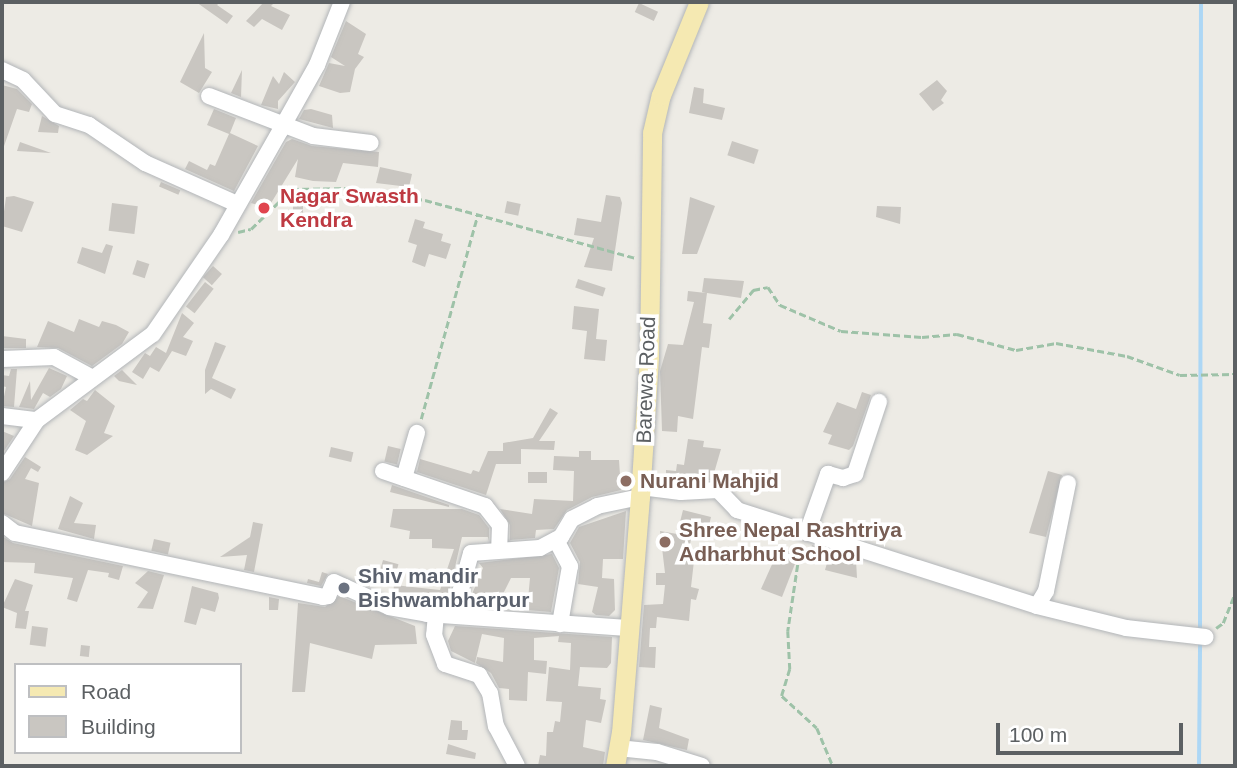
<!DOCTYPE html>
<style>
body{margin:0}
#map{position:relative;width:1237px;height:768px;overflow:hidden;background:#edebe5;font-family:Arial,sans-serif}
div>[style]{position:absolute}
.stream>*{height:3.5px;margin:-1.75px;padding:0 1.75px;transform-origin:1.75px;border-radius:1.75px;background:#add7f5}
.building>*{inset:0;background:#c9c6c1;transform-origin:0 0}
.path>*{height:2.5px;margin-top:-1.25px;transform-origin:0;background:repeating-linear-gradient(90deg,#9ec2a8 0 7px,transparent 0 10.5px)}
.roads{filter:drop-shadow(0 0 2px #b2b5b8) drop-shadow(0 0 2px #b2b5b8)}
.minor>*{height:16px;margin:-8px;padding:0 8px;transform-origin:8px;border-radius:8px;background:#fff}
.major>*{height:19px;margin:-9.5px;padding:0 9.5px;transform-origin:9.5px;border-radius:9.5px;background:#f5e9b2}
.dots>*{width:19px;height:19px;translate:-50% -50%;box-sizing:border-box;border:4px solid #fff;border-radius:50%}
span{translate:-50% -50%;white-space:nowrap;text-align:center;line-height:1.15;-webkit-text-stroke:7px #fff;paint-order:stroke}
.health-label{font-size:21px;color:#be3a42;font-weight:700}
.left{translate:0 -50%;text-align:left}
.street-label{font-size:21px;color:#5c6063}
.education-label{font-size:21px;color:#785e54;font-weight:700}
.worship-label{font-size:21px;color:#5b616d;font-weight:700}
.frame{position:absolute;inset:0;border:4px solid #5c6063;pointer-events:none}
.legend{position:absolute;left:14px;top:663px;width:228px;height:91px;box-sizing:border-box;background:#fff;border:2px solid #bebfc1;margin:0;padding:9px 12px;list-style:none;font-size:21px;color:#5c6063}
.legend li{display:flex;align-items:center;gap:14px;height:35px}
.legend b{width:35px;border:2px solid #bebfc1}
.scale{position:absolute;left:996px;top:723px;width:187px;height:32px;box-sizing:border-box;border:4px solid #5c6063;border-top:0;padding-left:9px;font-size:21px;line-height:24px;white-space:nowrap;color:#5c6063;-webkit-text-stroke:5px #fff;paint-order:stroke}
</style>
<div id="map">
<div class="stream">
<div style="left:1200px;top:633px;width:631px;rotate:-89.91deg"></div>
<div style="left:1199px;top:766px;width:125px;rotate:-89.5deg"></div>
</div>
<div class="building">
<div style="clip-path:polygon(196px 2px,220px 2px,217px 5px,233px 16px,227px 24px)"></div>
<div style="clip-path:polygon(264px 2px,275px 2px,271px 6px,290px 15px,282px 30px,262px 19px,254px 27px,246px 21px)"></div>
<div style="left:639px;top:3px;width:21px;height:10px;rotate:25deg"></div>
<div style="clip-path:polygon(346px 21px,366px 34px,358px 54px,364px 57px,355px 69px,350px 92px,340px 93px,319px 86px,329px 63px,345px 66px,331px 57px)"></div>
<div style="clip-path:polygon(204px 33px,205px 68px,212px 72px,199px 93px,180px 82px)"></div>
<div style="clip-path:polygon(242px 70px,241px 97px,231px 93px)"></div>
<div style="clip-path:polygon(284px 72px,295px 82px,278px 101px,278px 109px,261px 105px,273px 76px,279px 84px)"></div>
<div style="clip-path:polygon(937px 80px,947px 91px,941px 100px,944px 103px,933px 111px,919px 94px)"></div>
<div style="clip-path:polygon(2px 85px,17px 89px,32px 104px,29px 112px,17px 109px,3px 149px)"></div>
<div style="clip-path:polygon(694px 87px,704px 89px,703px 103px,725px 108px,722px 120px,689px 113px)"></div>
<div style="clip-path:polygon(214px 109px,236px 118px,230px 133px,258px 146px,234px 191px,185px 169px,189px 161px,207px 170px,210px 164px,215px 166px,229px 134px,207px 125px)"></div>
<div style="clip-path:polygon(311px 109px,332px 115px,333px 128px,299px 119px,304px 110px)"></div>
<div style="clip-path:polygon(42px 116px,59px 126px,58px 133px,38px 132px)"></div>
<div style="clip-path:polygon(292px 139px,312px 146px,379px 152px,378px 167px,343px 163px,336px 182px,313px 181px,295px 177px,298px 159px,268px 208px,251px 203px,286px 142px)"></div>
<div style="left:732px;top:141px;width:28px;height:15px;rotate:18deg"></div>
<div style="clip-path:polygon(20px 142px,51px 153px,17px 151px)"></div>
<div style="clip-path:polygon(380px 167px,412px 174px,409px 187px,376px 183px)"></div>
<div style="left:161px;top:182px;width:21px;height:5px;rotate:23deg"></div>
<div style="clip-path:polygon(606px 195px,620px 197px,622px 203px,612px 271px,584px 267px,594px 238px,574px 235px,577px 218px,601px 222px)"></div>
<div style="clip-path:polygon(14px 196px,34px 202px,22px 232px,2px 226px,6px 197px)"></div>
<div style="clip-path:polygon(690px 197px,715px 206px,697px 254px,682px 254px)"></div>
<div style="left:293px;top:198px;width:10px;height:19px"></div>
<div style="left:507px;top:201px;width:14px;height:12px;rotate:12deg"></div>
<div style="left:112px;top:203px;width:26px;height:28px;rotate:7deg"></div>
<div style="clip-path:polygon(877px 206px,901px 207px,900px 224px,876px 217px)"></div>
<div style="clip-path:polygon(415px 219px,425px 222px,423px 228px,443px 234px,441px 241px,451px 244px,446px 259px,429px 254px,425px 267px,412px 262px,417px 245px,408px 242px)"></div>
<div style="clip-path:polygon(106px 244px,113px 246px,105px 274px,77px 263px,82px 247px,102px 253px)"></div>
<div style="left:137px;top:260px;width:13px;height:15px;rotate:18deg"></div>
<div style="left:213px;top:266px;width:12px;height:15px;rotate:42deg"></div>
<div style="clip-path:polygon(704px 278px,744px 281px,741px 298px,707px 293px,703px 323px,712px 324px,709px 348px,702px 347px,693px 419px,678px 416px,677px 432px,662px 431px,660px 371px,668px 344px,683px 345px,694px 302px,687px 301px,688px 291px,706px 293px,702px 292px)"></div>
<div style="left:578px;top:279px;width:29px;height:9px;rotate:18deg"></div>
<div style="left:205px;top:282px;width:11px;height:31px;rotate:38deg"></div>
<div style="clip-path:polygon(574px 306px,599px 309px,596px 339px,607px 340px,605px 361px,584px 359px,587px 331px,572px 329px)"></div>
<div style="clip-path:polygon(182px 313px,194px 323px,183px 337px,193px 341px,186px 356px,172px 351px,159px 372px,150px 367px,143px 379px,132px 372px,145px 353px,150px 356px,156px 347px,166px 353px)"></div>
<div style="clip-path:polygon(79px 319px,99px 327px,102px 321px,116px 325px,129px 332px,122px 344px,92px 366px,58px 348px,37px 347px,48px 321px,74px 332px)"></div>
<div style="clip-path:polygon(2px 336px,26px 339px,26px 348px,2px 348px)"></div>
<div style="clip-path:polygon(215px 342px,226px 346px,212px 378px,236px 389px,231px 399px,211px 389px,205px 394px,205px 370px)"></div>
<div style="clip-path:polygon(49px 368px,67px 376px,61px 389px,50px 397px,43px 393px,34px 409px,19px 407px,30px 381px,31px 400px)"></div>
<div style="clip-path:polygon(11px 369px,17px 369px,14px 407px,2px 406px,6px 387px,2px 386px,2px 375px,9px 376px)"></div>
<div style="clip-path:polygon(122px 370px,137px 385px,119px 381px,114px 376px)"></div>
<div style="clip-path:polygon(95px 390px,115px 406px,104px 433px,113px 436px,87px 455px,75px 450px,86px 421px,70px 410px,83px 399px,87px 401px)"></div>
<div style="clip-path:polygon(862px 392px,871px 395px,853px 446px,849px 450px,828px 444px,832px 435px,823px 432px,837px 402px,856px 409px)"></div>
<div style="clip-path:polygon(550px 408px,558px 413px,539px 441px,555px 441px,554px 450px,521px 449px,521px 464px,496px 464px,486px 495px,417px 472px,420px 459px,471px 474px,473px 470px,479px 472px,488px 451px,503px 451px,503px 443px,533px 438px)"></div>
<div style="clip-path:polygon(2px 431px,14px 436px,2px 454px)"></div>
<div style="clip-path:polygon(688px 439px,704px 441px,703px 447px,721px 449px,712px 480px,666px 480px,666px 470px,676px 471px,677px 464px,684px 465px)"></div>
<div style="left:388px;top:446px;width:13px;height:16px;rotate:13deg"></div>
<div style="left:331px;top:447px;width:23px;height:10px;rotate:13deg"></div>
<div style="clip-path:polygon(579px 451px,591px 451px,591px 460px,619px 460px,621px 490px,592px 497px,567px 510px,554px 529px,536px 530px,535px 538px,510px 540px,510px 525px,500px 509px,532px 514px,534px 499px,573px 501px,574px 471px,553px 470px,554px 456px,579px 457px)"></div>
<div style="clip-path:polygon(25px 457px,41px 467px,38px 472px,31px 468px,25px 479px,39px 483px,32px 526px,2px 513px,2px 483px,10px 479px)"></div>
<div style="clip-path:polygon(1048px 471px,1062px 475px,1046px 537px,1029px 533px)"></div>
<div style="left:547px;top:472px;width:11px;height:19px;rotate:90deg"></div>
<div style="clip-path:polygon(392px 485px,449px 505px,449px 507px,390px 492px)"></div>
<div style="clip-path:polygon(70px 496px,83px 503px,74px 523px,96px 525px,94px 539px,58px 529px)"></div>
<div style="clip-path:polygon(393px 509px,462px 509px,479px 515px,489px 528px,489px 541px,488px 537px,462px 537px,446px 605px,434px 604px,435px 596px,426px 603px,393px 597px,394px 585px,440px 590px,454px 549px,432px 548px,432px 539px,409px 539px,410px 531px,390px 527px)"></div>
<div style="clip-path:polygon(683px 510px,711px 517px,707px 534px,692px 530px,688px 561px,694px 561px,691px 587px,699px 589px,696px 600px,691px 599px,689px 621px,657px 617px,656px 628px,650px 628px,649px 647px,656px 647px,655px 668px,639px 667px,644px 605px,663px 604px,665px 585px,656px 585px,656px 573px,665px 573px,660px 531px,677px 534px)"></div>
<div style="clip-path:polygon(626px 511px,623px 559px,603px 559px,602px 578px,614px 579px,615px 610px,609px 616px,596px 615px,592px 612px,598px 587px,578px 584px,580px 562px,570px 543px,579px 527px)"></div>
<div style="clip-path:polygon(253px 522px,263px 524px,254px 572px,244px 570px,247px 555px,220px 557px,250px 537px)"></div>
<div style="clip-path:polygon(2px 536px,13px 543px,123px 566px,119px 580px,108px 577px,109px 573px,88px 570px,77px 602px,67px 599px,73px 578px,34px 573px,35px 563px,2px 562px)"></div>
<div style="left:154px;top:539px;width:17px;height:12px;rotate:13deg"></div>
<div style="clip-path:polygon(812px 545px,856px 560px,857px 578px,825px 570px,829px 556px,808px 556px)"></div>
<div style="clip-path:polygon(778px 551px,800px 551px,782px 597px,761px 589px)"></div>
<div style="clip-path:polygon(552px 554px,559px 568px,551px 612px,527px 610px,530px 578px,511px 578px,496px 608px,467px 606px,483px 568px,479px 563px)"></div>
<div style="left:383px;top:560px;width:16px;height:20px;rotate:15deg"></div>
<div style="clip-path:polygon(148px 571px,164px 575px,153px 609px,137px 608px,148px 592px,135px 583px)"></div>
<div style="clip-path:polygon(322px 572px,328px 574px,321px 586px,307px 583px,308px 579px,319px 582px)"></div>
<div style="clip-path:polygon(15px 579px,33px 585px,25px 611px,29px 611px,26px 629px,15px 628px,17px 613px,2px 607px)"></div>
<div style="clip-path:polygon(192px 586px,218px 593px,219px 598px,215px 612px,201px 608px,196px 625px,184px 622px)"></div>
<div style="clip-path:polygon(339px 596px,415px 626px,417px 644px,375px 645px,372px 659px,310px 643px,305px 692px,292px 692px,298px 603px,325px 607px)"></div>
<div style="clip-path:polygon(269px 597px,279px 599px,278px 610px,269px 610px)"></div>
<div style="left:32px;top:626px;width:16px;height:19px;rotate:7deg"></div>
<div style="clip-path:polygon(455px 626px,612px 637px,611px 663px,607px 668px,580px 667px,578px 686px,601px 688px,600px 699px,606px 700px,601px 723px,586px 720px,583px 747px,605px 752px,603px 766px,538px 766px,540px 755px,546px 756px,547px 732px,553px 732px,555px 721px,560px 722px,562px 702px,546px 701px,549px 667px,570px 670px,571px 643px,558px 642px,559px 636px,534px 638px,534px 660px,547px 661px,546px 674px,528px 672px,527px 701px,509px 700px,509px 689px,499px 688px,491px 673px,476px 663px,477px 657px,503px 662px,504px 638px,482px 634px,475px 663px,451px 651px,448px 641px)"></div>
<div style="left:81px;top:645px;width:9px;height:11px;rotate:6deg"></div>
<div style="clip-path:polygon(650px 705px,662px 708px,659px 728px,689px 739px,687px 750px,643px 740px)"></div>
<div style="clip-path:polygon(451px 720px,462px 721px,462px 730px,468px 730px,467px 740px,448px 740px)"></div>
<div style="clip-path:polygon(448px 744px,476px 753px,475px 759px,446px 754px)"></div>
</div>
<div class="path">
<div style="left:238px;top:232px;width:13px;rotate:-13deg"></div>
<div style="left:251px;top:229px;width:57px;rotate:-44.3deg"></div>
<div style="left:292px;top:189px;width:61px;rotate:-0.9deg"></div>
<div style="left:353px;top:188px;width:73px;rotate:9.5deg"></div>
<div style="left:425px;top:200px;width:219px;rotate:15.4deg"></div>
<div style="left:729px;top:319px;width:38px;rotate:-50deg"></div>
<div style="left:753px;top:290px;width:15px;rotate:-11deg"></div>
<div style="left:768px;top:287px;width:22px;rotate:56deg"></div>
<div style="left:780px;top:305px;width:66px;rotate:23.1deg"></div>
<div style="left:841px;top:331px;width:81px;rotate:4.2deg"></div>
<div style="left:922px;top:337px;width:35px;rotate:-5deg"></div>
<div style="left:957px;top:334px;width:61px;rotate:15.2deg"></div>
<div style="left:1016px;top:350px;width:41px;rotate:-9.9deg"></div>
<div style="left:1056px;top:343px;width:72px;rotate:10.4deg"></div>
<div style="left:1127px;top:356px;width:56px;rotate:19.7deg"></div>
<div style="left:1180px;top:375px;width:55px;rotate:-1deg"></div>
<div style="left:421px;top:419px;width:213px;rotate:-74.5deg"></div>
<div style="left:801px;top:544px;width:88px;rotate:98.5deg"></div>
<div style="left:788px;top:631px;width:38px;rotate:87deg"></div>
<div style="left:790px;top:669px;width:28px;rotate:107deg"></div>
<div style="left:782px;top:696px;width:47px;rotate:42.4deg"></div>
<div style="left:817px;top:728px;width:41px;rotate:67.2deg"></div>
<div style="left:1216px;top:628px;width:9px;rotate:-36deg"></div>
<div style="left:1223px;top:623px;width:32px;rotate:-68deg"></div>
</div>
<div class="roads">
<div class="minor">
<div style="left:2px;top:70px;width:23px;rotate:25deg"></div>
<div style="left:23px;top:80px;width:47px;rotate:46.7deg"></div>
<div style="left:55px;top:114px;width:36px;rotate:18deg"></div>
<div style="left:89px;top:125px;width:68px;rotate:34.2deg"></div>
<div style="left:145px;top:163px;width:101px;rotate:24deg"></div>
<div style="left:209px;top:96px;width:111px;rotate:21deg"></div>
<div style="left:313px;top:136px;width:58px;rotate:6.9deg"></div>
<div style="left:2px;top:359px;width:52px;rotate:-2.2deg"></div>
<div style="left:54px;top:357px;width:42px;rotate:28.4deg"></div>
<div style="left:2px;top:416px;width:35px;rotate:7deg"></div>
<div style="left:37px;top:420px;width:144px;rotate:-36.6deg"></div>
<div style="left:153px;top:334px;width:120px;rotate:-55.5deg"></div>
<div style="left:221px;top:235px;width:120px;rotate:-60.4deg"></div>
<div style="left:280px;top:131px;width:76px;rotate:-60.7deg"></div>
<div style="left:317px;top:65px;width:68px;rotate:-68.4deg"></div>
<div style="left:383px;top:471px;width:108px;rotate:18.9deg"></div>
<div style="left:485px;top:506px;width:24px;rotate:52deg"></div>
<div style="left:500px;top:525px;width:25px;rotate:92deg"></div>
<div style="left:2px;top:473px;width:64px;rotate:-56.6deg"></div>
<div style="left:404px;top:478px;width:47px;rotate:-73.9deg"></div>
<div style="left:641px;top:487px;width:40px;rotate:7.1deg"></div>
<div style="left:681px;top:492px;width:37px;rotate:-3deg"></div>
<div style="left:718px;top:490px;width:28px;rotate:46deg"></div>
<div style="left:737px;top:510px;width:315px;rotate:17.7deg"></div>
<div style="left:1037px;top:606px;width:92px;rotate:13.9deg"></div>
<div style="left:1126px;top:628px;width:80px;rotate:6.5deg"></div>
<div style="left:2px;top:523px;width:16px;rotate:38deg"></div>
<div style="left:15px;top:533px;width:315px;rotate:11.7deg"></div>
<div style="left:323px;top:597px;width:5px;rotate:-11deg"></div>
<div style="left:328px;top:596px;width:15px;rotate:-67deg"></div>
<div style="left:334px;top:582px;width:60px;rotate:24.4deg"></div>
<div style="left:389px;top:607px;width:39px;rotate:10deg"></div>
<div style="left:427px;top:614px;width:201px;rotate:4deg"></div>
<div style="left:807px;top:533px;width:63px;rotate:-70.4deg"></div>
<div style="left:828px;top:474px;width:16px;rotate:15deg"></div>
<div style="left:843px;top:478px;width:13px;rotate:-18deg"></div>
<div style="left:855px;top:474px;width:76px;rotate:-71.6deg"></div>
<div style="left:556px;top:540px;width:30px;rotate:62deg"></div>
<div style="left:570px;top:566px;width:59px;rotate:99.8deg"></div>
<div style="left:1037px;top:606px;width:17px;rotate:-59deg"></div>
<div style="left:1046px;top:591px;width:110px;rotate:-78.5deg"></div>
<div style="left:436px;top:614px;width:21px;rotate:95deg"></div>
<div style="left:434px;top:635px;width:31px;rotate:69deg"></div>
<div style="left:445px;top:664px;width:36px;rotate:18deg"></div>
<div style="left:479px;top:675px;width:21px;rotate:59deg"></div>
<div style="left:490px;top:693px;width:34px;rotate:80deg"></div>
<div style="left:496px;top:726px;width:45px;rotate:62.3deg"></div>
<div style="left:454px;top:614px;width:63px;rotate:-74.4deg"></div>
<div style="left:471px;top:553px;width:69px;rotate:-4.1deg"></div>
<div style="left:540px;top:548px;width:24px;rotate:-28deg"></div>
<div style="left:561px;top:537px;width:21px;rotate:-59deg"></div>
<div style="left:572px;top:519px;width:28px;rotate:-27deg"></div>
<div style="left:597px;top:506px;width:44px;rotate:-11.8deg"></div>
<div style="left:618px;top:748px;width:39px;rotate:6deg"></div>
<div style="left:657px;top:752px;width:47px;rotate:17.3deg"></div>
</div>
<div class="major">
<div style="left:615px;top:766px;width:34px;rotate:-80deg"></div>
<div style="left:621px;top:733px;width:237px;rotate:-85.4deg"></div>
<div style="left:640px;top:497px;width:140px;rotate:-86.3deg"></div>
<div style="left:649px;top:357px;width:224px;rotate:-89.2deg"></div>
<div style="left:652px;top:133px;width:39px;rotate:-77deg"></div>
<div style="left:661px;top:95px;width:100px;rotate:-67.8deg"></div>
</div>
</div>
<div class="dots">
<div style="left:264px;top:208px;background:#e0444e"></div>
<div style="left:626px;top:481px;background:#8d6e63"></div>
<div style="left:665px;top:542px;background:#8d6e63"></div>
<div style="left:344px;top:588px;background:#6b7280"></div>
</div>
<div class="health-label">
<span class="left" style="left:280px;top:208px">Nagar Swasth<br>Kendra</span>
</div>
<div class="street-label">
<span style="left:646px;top:380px;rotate:-88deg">Barewa Road</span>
</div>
<div class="education-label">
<span class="left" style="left:640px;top:481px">Nurani Mahjid</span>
<span class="left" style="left:679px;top:542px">Shree Nepal Rashtriya<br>Adharbhut School</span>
</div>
<div class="worship-label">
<span class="left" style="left:358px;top:588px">Shiv mandir<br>Bishwambharpur</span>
</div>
<div class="frame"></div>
<ul class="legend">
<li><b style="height:9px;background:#f5e9b2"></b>Road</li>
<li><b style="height:19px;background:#c9c6c1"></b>Building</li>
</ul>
<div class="scale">100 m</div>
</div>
